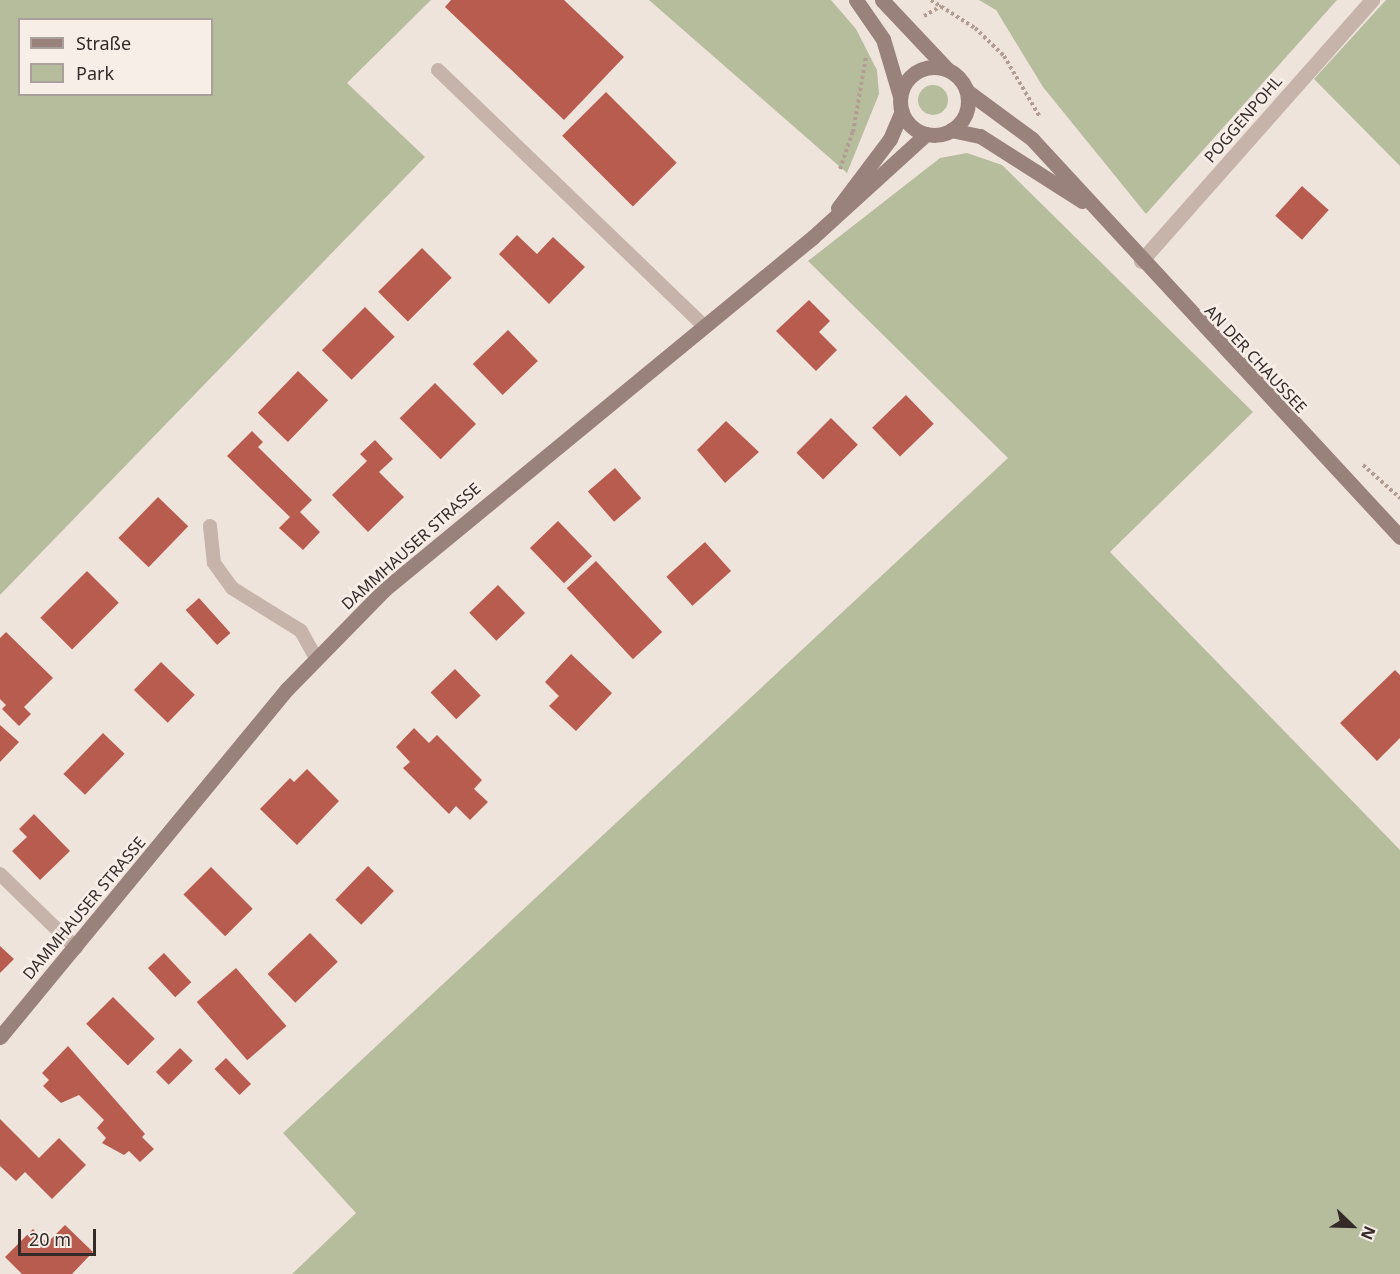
<!DOCTYPE html>
<meta charset="utf-8">
<style>
body{margin:0}
#map{position:relative;width:1400px;height:1274px;overflow:hidden;background:#efe4dc;font-family:"Noto Sans",sans-serif}
div>[style]{position:absolute}
.green>*{inset:0;background:#b6bd9d}
.round{border-radius:50%}
.building>*{inset:0;background:#b95c50;transform-origin:0 0}
.path>*{height:4px;margin-top:-2px;transform-origin:0;background:repeating-linear-gradient(90deg,#b29d93 0 3px,transparent 0 6px)}
.lane>*{height:14px;margin:-7px;padding:0 7px;transform-origin:7px;border-radius:7px;background:#c6b3a9}
.street>*{height:15px;margin:-7.5px;padding:0 7.5px;transform-origin:7.5px;border-radius:7.5px;background:#c6b3a9}
.secondary>*{height:15px;margin:-7.5px;padding:0 7.5px;transform-origin:7.5px;border-radius:7.5px;background:#99827b}
.secondary>.ring{margin:-7.5px;padding:0;box-sizing:content-box;background:none;border:15px solid #99827b;border-radius:50%}
span{translate:-50% -50%;white-space:nowrap;text-align:center;line-height:1.15;-webkit-text-stroke:5px #f7eee8;paint-order:stroke}
.street-label{font-size:16px;color:#342a28}
.legend{position:absolute;left:18px;top:18px;width:195px;height:78px;box-sizing:border-box;background:#f7eee8;border:2px solid #a9a09b;margin:0;padding:8px 10px;list-style:none;font-size:18px;color:#342a28}
.legend li{display:flex;align-items:center;gap:12px;height:30px}
.legend b{width:30px;border:2px solid #a9a09b}
.north{position:absolute;left:1322px;top:1196px;width:60px;height:60px;-webkit-text-stroke:4px #f7eee8;paint-order:stroke;rotate:113deg;font-size:16px;font-weight:700;line-height:24px;text-align:center;color:#342a28}
.north::after{content:'';display:block;margin:auto;width:21px;height:27px;background:#342a28;clip-path:polygon(50% 0,100% 100%,50% 72%,0 100%)}
.scale{position:absolute;left:18px;top:1229px;width:78px;height:27px;box-sizing:border-box;border:3px solid #342a28;border-top:0;padding-left:8px;font-size:18px;line-height:21px;white-space:nowrap;color:#342a28;-webkit-text-stroke:4px #f7eee8;paint-order:stroke}
</style>
<div id="map">
<div class="green">
<div style="clip-path:polygon(evenodd,0 0,431px 0,347px 83px,425px 157px,0 595px,0 0,20px 20px,212px 20px,212px 94px,20px 94px,20px 20px)"></div>
<div style="clip-path:polygon(649px 0,831px 0,856px 29px,877px 70px,879px 94px,847px 173px)"></div>
<div style="clip-path:polygon(979px 0,1337px 0,1146px 214px,1043px 87px,996px 10px)"></div>
<div style="clip-path:polygon(1386px 0,1400px 0,1400px 166px,1314px 79px)"></div>
<div class="round" style="left:918px;top:85px;width:30px;height:30px"></div>
<div style="clip-path:polygon(967px 153px,1002px 165px,1253px 412px,1110px 552px,1400px 850px,1400px 1274px,292px 1274px,356px 1213px,283px 1133px,1008px 458px,808px 261px,940px 158px)"></div>
</div>
<div class="building">
<div style="clip-path:polygon(451px 0,564px 0,624px 57px,564px 120px,445px 7px)"></div>
<div style="left:606px;top:92px;width:100px;height:62px;rotate:45deg"></div>
<div style="left:1302px;top:186px;width:36px;height:40px;rotate:42deg"></div>
<div style="clip-path:polygon(517px 235px,537px 254px,553px 237px,585px 267px,549px 304px,499px 254px)"></div>
<div style="left:422px;top:248px;width:42px;height:62px;rotate:45deg"></div>
<div style="clip-path:polygon(809px 300px,830px 321px,819px 332px,837px 350px,816px 371px,776px 331px)"></div>
<div style="left:365px;top:307px;width:42px;height:61px;rotate:45deg"></div>
<div style="left:508px;top:330px;width:43px;height:49px;rotate:46deg"></div>
<div style="left:298px;top:371px;width:42px;height:58px;rotate:44deg"></div>
<div style="left:435px;top:383px;width:58px;height:50px;rotate:45deg"></div>
<div style="left:906px;top:395px;width:40px;height:47px;rotate:46deg"></div>
<div style="left:831px;top:418px;width:38px;height:49px;rotate:45deg"></div>
<div style="clip-path:polygon(726px 421px,759px 452px,725px 483px,697px 450px)"></div>
<div style="clip-path:polygon(252px 431px,263px 442px,258px 447px,312px 500px,300px 512px,320px 532px,303px 550px,279px 528px,290px 517px,227px 456px)"></div>
<div style="clip-path:polygon(375px 440px,393px 459px,379px 472px,404px 497px,368px 532px,332px 495px,367px 461px,360px 454px)"></div>
<div style="left:615px;top:468px;width:40px;height:36px;rotate:49deg"></div>
<div style="left:158px;top:497px;width:42px;height:57px;rotate:44deg"></div>
<div style="left:558px;top:521px;width:49px;height:39px;rotate:46deg"></div>
<div style="left:705px;top:542px;width:39px;height:52px;rotate:48deg"></div>
<div style="left:596px;top:561px;width:97px;height:40px;rotate:47deg"></div>
<div style="left:87px;top:571px;width:45px;height:66px;rotate:45deg"></div>
<div style="left:498px;top:585px;width:39px;height:40px;rotate:46deg"></div>
<div style="left:199px;top:598px;width:47px;height:18px;rotate:48deg"></div>
<div style="clip-path:polygon(6px 632px,53px 678px,24px 707px,31px 714px,19px 726px,2px 709px,6px 705px,0 699px,0 638px)"></div>
<div style="clip-path:polygon(571px 654px,612px 693px,576px 731px,549px 706px,559px 696px,545px 682px)"></div>
<div style="left:161px;top:662px;width:47px;height:39px;rotate:44deg"></div>
<div style="left:455px;top:669px;width:37px;height:34px;rotate:46deg"></div>
<div style="clip-path:polygon(1395px 670px,1400px 675px,1400px 738px,1377px 761px,1340px 723px)"></div>
<div style="clip-path:polygon(0 725px,19px 742px,0 762px)"></div>
<div style="clip-path:polygon(414px 728px,429px 743px,437px 735px,482px 780px,474px 789px,488px 802px,470px 820px,456px 806px,449px 814px,403px 768px,410px 762px,396px 747px)"></div>
<div style="left:103px;top:733px;width:30px;height:57px;rotate:44deg"></div>
<div style="clip-path:polygon(307px 769px,339px 801px,297px 845px,260px 809px,290px 778px,294px 782px)"></div>
<div style="clip-path:polygon(34px 814px,70px 851px,40px 880px,12px 851px,27px 837px,19px 829px)"></div>
<div style="left:368px;top:866px;width:36px;height:47px;rotate:44deg"></div>
<div style="left:211px;top:867px;width:59px;height:39px;rotate:45deg"></div>
<div style="left:310px;top:933px;width:40px;height:59px;rotate:46deg"></div>
<div style="clip-path:polygon(0 946px,14px 959px,0 973px)"></div>
<div style="left:164px;top:953px;width:40px;height:22px;rotate:47deg"></div>
<div style="left:236px;top:968px;width:77px;height:52px;rotate:49deg"></div>
<div style="left:113px;top:997px;width:59px;height:38px;rotate:45deg"></div>
<div style="clip-path:polygon(68px 1046px,145px 1134px,142px 1137px,154px 1149px,140px 1162px,129px 1151px,124px 1155px,102px 1143px,106px 1138px,97px 1128px,104px 1120px,79px 1095px,61px 1103px,43px 1086px,49px 1080px,42px 1073px)"></div>
<div style="left:180px;top:1048px;width:18px;height:34px;rotate:45deg"></div>
<div style="left:226px;top:1058px;width:36px;height:16px;rotate:46deg"></div>
<div style="clip-path:polygon(0 1119px,39px 1158px,59px 1138px,86px 1165px,52px 1199px,25px 1172px,16px 1181px,0 1166px)"></div>
<div style="clip-path:polygon(65px 1225px,93px 1252px,72px 1274px,22px 1274px,5px 1257px,33px 1229px,47px 1243px)"></div>
</div>
<div class="path">
<div style="left:931px;top:0;width:52px;rotate:32.5deg"></div>
<div style="left:975px;top:28px;width:40px;rotate:44deg"></div>
<div style="left:1004px;top:56px;width:71px;rotate:59.5deg"></div>
<div style="left:924px;top:16px;width:20px;rotate:-30deg"></div>
<div style="left:840px;top:169px;width:39px;rotate:-71deg"></div>
<div style="left:853px;top:132px;width:76px;rotate:-80.2deg"></div>
<div style="left:1363px;top:465px;width:50px;rotate:41.7deg"></div>
</div>
<div class="lane">
<div style="left:438px;top:70px;width:368px;rotate:43.9deg"></div>
<div style="left:210px;top:526px;width:37px;rotate:84deg"></div>
<div style="left:214px;top:563px;width:31px;rotate:54deg"></div>
<div style="left:232px;top:588px;width:81px;rotate:31.9deg"></div>
<div style="left:301px;top:631px;width:31px;rotate:61deg"></div>
<div style="left:0;top:874px;width:106px;rotate:44.2deg"></div>
</div>
<div class="street">
<div style="left:1141px;top:261px;width:349px;rotate:-48.5deg"></div>
</div>
<div class="secondary">
<div style="left:856px;top:0;width:47px;rotate:55.3deg"></div>
<div style="left:883px;top:39px;width:59px;rotate:73.4deg"></div>
<div style="left:882px;top:0;width:95px;rotate:46.7deg"></div>
<div class="ring" style="left:900px;top:67px;width:53px;height:53px"></div>
<div style="left:967px;top:91px;width:81px;rotate:36.4deg"></div>
<div style="left:1032px;top:139px;width:542px;rotate:47.24deg"></div>
<div style="left:951px;top:130px;width:30px;rotate:12deg"></div>
<div style="left:980px;top:136px;width:121px;rotate:32.5deg"></div>
<div style="left:838px;top:208px;width:86px;rotate:-53deg"></div>
<div style="left:890px;top:139px;width:30px;rotate:-67deg"></div>
<div style="left:0;top:1037px;width:451px;rotate:-50.5deg"></div>
<div style="left:287px;top:689px;width:140px;rotate:-45.6deg"></div>
<div style="left:385px;top:589px;width:554px;rotate:-39.43deg"></div>
<div style="left:813px;top:237px;width:153px;rotate:-42.3deg"></div>
</div>
<div class="street-label">
<span style="left:1243px;top:119px;rotate:-49deg">POGGENPOHL</span>
<span style="left:1256px;top:359px;rotate:47deg">AN DER CHAUSSEE</span>
<span style="left:411px;top:546px;rotate:-42deg">DAMMHAUSER STRASSE</span>
<span style="left:84px;top:908px;rotate:-50deg">DAMMHAUSER STRASSE</span>
</div>
<ul class="legend">
<li><b style="height:8px;background:#99827b"></b>Straße</li>
<li><b style="height:16px;background:#b6bd9d"></b>Park</li>
</ul>
<div class="north">N</div>
<div class="scale">20 m</div>
</div>
